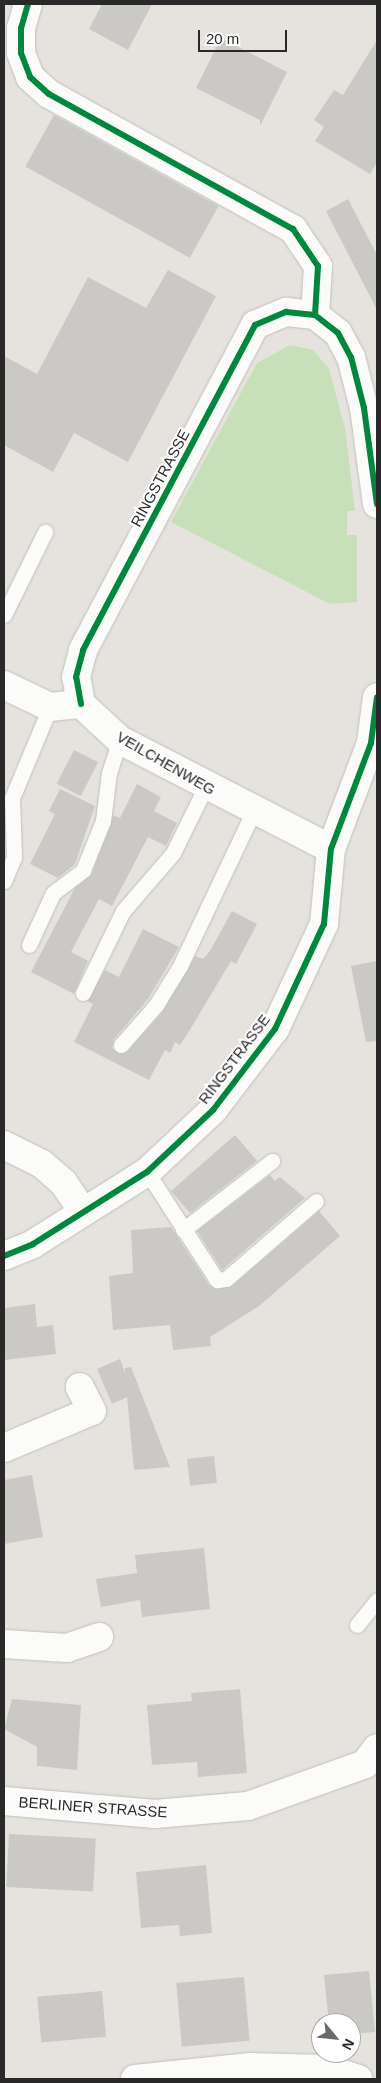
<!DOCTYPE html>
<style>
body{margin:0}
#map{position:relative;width:381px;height:2083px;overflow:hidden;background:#e6e3de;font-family:Arial,sans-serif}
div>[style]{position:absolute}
.green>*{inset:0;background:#c7e0b9}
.building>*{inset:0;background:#cbc9c5;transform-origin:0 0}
.roads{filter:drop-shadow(0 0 1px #c0bfc0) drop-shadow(0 0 1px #c0bfc0)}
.service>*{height:15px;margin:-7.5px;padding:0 7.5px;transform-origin:7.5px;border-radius:7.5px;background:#fbfbfa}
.minor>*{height:28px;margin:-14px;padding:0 14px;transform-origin:14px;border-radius:14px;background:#fbfbfa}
.cycleway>*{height:6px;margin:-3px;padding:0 3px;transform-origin:3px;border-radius:3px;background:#00873e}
span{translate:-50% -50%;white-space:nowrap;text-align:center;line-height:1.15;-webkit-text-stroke:4px #fff;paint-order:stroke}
.street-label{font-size:15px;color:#292929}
.frame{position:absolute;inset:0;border:5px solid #292929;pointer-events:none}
.north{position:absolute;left:311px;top:2013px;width:50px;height:50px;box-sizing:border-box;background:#fff;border:1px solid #a9a9a9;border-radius:50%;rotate:118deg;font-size:14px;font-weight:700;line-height:20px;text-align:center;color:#292929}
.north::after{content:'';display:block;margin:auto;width:18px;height:22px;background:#6b6a68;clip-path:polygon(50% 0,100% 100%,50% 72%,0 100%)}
.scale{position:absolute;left:198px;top:30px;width:89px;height:22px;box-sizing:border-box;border:2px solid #292929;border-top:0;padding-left:6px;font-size:15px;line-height:18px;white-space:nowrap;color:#292929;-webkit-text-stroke:4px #fff;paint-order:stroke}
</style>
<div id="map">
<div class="green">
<div style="clip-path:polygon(290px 345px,313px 350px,329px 369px,345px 428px,355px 511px,347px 511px,347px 535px,357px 535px,357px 602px,330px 604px,171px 522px,257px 363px)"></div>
</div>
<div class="building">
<div style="clip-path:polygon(102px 4px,152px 4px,128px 50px,89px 29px)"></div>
<div style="clip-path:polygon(221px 38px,287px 72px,260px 126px,260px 120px,196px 88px)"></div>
<div style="clip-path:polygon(377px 40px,377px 162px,370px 174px,315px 141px,324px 127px,314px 120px,334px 90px,343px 95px)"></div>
<div style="left:54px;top:115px;width:188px;height:59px;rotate:29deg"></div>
<div style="clip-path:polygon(348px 199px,377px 255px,377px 310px,326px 211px)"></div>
<div style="clip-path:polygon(168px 270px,216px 296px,128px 462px,74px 433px,53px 472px,4px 445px,4px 356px,37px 374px,88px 277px,146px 308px)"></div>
<div style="left:74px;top:750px;width:27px;height:38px;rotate:27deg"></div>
<div style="clip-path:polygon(137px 784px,161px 797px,154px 811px,177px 823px,166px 846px,148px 837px,112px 906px,99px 899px,71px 952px,88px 961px,74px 994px,31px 972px,75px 888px,92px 874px,113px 815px,120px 818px)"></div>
<div style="clip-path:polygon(60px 789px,95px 806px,75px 864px,58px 878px,30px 864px,55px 814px,49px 811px)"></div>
<div style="clip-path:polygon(232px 911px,257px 924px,236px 964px,231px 961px,191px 1028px,180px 1045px,175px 1042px,170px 1053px,165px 1050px,149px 1080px,74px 1042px,93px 1004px,87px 1001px,105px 970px,119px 977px,143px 929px,179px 947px,148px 999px,114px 1039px,112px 1048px,120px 1054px,128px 1051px,163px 1011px,195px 956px,203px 959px,210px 951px)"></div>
<div style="clip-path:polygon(377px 961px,377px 1041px,366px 1042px,351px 966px)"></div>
<div style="clip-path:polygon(235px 1135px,257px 1161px,190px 1213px,171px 1191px)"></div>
<div style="clip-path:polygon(270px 1175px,275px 1181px,280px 1177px,305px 1198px,222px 1270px,197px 1231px)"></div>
<div style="clip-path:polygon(319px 1211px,340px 1236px,259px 1306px,210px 1337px,211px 1346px,173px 1350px,170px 1325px,113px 1330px,109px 1276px,133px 1273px,131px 1230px,171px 1227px,209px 1285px,218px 1289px,232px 1286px)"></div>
<div style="clip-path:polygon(35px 1304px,37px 1327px,53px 1325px,56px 1354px,4px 1360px,4px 1308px)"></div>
<div style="clip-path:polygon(120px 1359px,125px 1373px,125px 1368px,131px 1367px,170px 1467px,134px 1470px,127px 1397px,112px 1404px,97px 1369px)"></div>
<div style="left:214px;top:1456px;width:27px;height:27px;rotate:84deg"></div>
<div style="clip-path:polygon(32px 1475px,43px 1537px,4px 1544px,4px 1480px)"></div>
<div style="clip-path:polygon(204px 1548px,210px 1609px,142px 1617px,140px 1600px,101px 1607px,96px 1579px,137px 1573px,135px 1555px)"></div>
<div style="clip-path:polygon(240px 1689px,247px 1773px,198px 1777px,197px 1762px,152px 1765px,147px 1705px,192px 1701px,191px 1693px)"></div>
<div style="clip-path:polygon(12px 1699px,81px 1705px,77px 1770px,37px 1766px,37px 1747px,4px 1729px)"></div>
<div style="left:9px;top:1834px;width:87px;height:53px;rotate:3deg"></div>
<div style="clip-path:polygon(206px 1865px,212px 1933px,180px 1936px,179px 1925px,141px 1928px,136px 1872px)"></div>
<div style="clip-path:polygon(369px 1971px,375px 2032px,351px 2034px,351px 2023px,329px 2023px,324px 1975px)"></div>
<div style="left:244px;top:1977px;width:64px;height:68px;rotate:85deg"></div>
<div style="left:102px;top:1991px;width:46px;height:65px;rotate:85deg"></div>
</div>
<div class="roads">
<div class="service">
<div style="left:4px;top:615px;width:93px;rotate:-63.7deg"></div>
<div style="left:4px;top:881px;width:26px;rotate:-67deg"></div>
<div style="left:14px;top:857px;width:59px;rotate:-91.9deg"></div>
<div style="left:12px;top:798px;width:99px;rotate:-67.3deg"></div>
<div style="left:29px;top:945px;width:57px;rotate:-65.2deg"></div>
<div style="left:53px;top:893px;width:38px;rotate:-37deg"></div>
<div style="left:83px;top:870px;width:53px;rotate:-67.8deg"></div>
<div style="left:103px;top:821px;width:48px;rotate:-82.9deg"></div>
<div style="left:109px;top:773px;width:35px;rotate:-72deg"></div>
<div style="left:83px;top:993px;width:91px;rotate:-64deg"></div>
<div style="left:123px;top:911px;width:77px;rotate:-49.2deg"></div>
<div style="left:173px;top:853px;width:75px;rotate:-63.8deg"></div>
<div style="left:121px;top:1045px;width:53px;rotate:-48.8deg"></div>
<div style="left:156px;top:1005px;width:46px;rotate:-58.4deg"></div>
<div style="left:180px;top:966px;width:170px;rotate:-64.6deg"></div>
<div style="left:147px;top:1172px;width:129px;rotate:57.1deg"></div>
<div style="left:217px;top:1280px;width:9px;rotate:-6deg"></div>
<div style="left:226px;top:1279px;width:119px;rotate:-40.9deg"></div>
<div style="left:183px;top:1230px;width:113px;rotate:-37.8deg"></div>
<div style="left:357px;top:1625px;width:32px;rotate:-51deg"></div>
</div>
<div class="minor">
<div style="left:28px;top:4px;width:25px;rotate:106deg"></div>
<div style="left:21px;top:28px;width:25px;rotate:90deg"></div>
<div style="left:21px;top:53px;width:26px;rotate:69deg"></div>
<div style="left:30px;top:77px;width:25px;rotate:42deg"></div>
<div style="left:49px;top:94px;width:279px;rotate:29deg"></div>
<div style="left:293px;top:229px;width:45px;rotate:56deg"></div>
<div style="left:318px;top:266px;width:49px;rotate:93.5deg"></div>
<div style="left:4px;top:685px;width:51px;rotate:25.6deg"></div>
<div style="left:50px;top:707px;width:31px;rotate:-6deg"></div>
<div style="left:81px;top:704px;width:53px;rotate:42.7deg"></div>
<div style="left:120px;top:740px;width:237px;rotate:27.3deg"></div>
<div style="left:81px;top:704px;width:27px;rotate:-100deg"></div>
<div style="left:76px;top:677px;width:28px;rotate:-75deg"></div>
<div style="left:83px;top:650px;width:368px;rotate:-62.1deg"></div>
<div style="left:255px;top:325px;width:34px;rotate:-23deg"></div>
<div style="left:286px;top:312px;width:29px;rotate:6deg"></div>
<div style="left:315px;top:315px;width:29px;rotate:38deg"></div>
<div style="left:338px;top:333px;width:27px;rotate:62deg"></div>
<div style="left:351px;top:357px;width:53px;rotate:75.7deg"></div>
<div style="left:364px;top:408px;width:97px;rotate:82.3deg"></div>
<div style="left:4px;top:1145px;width:42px;rotate:26.6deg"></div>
<div style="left:42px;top:1164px;width:28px;rotate:41deg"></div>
<div style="left:63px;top:1182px;width:34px;rotate:56deg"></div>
<div style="left:4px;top:1256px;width:31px;rotate:-22deg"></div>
<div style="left:33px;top:1244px;width:135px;rotate:-32.3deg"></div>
<div style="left:147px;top:1172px;width:91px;rotate:-43.2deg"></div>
<div style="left:213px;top:1110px;width:102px;rotate:-52.6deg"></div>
<div style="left:275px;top:1029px;width:116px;rotate:-65deg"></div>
<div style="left:324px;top:924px;width:75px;rotate:-84.7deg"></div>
<div style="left:331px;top:849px;width:113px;rotate:-69.3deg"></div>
<div style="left:371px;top:743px;width:46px;rotate:-82.6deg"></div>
<div style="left:4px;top:1448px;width:95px;rotate:-22.8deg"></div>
<div style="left:92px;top:1411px;width:27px;rotate:-117deg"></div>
<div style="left:4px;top:1644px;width:63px;rotate:3.6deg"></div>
<div style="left:67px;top:1648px;width:34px;rotate:-19deg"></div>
<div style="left:4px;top:1801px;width:152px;rotate:4.9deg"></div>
<div style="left:155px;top:1814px;width:93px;rotate:-4.9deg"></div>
<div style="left:248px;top:1806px;width:124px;rotate:-19.7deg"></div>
<div style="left:365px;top:1764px;width:20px;rotate:-53deg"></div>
<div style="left:135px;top:2079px;width:116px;rotate:-6deg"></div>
<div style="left:250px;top:2067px;width:76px;rotate:1.5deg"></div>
<div style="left:326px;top:2069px;width:34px;rotate:17deg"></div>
</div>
</div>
<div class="cycleway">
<div style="left:28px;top:4px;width:25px;rotate:106deg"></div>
<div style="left:21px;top:28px;width:25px;rotate:90deg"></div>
<div style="left:21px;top:53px;width:26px;rotate:69deg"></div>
<div style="left:30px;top:77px;width:25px;rotate:42deg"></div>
<div style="left:49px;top:94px;width:279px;rotate:29deg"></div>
<div style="left:293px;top:229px;width:45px;rotate:56deg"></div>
<div style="left:318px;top:266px;width:49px;rotate:93.5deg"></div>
<div style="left:81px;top:704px;width:27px;rotate:-100deg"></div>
<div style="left:76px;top:677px;width:28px;rotate:-75deg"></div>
<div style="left:83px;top:650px;width:368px;rotate:-62.1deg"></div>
<div style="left:255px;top:325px;width:34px;rotate:-23deg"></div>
<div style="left:286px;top:312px;width:29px;rotate:6deg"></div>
<div style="left:315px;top:315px;width:29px;rotate:38deg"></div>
<div style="left:338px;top:333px;width:27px;rotate:62deg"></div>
<div style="left:351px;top:357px;width:53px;rotate:75.7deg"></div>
<div style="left:364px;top:408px;width:97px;rotate:82.3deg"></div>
<div style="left:4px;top:1256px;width:31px;rotate:-22deg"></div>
<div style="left:33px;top:1244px;width:135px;rotate:-32.3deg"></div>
<div style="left:147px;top:1172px;width:91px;rotate:-43.2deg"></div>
<div style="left:213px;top:1110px;width:102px;rotate:-52.6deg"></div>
<div style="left:275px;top:1029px;width:116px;rotate:-65deg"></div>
<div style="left:324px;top:924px;width:75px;rotate:-84.7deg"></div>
<div style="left:331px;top:849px;width:113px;rotate:-69.3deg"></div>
<div style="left:371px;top:743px;width:46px;rotate:-82.6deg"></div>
</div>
<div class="street-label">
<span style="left:160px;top:478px;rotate:-62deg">RINGSTRASSE</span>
<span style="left:166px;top:763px;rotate:30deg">VEILCHENWEG</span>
<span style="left:234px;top:1059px;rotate:-53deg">RINGSTRASSE</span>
<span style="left:93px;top:1807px;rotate:4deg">BERLINER STRASSE</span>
</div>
<div class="frame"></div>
<div class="north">N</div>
<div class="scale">20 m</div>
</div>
